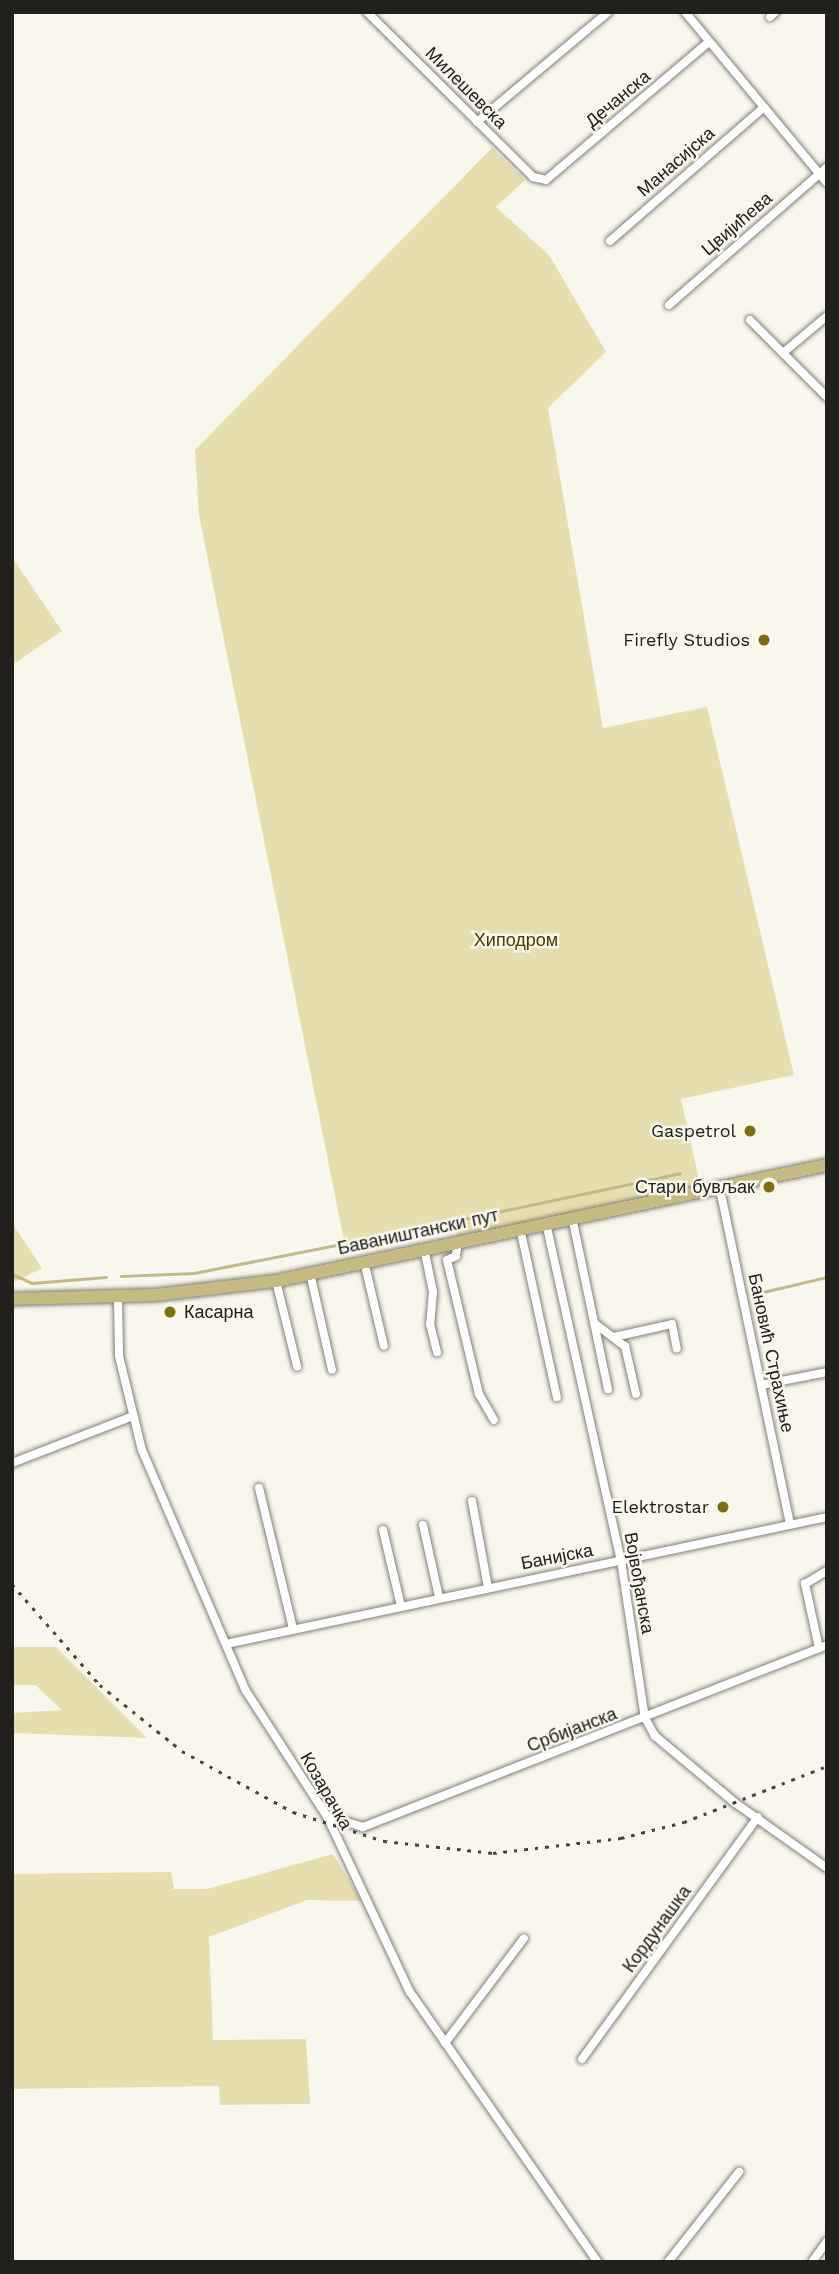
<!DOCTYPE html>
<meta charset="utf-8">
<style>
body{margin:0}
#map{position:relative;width:839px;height:2274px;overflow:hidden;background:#f9f7ed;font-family:"Work Sans",sans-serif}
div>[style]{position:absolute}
.green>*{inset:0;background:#e7deaf}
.stream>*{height:2.5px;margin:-1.25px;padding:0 1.25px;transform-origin:1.25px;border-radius:1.25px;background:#c2b889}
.roads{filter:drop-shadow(0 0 2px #817f76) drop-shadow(0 0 2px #817f76)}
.minor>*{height:8px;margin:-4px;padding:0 4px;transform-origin:4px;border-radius:4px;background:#fff}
.primary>*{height:12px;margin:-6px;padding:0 6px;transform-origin:6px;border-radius:6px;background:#c5bb82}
.rail>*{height:2.5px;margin-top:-1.25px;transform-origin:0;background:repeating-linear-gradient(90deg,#464540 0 3.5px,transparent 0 10.5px)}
.dots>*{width:19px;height:19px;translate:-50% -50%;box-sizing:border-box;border:4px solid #f9f7ed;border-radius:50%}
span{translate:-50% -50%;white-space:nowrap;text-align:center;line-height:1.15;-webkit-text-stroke:5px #f9f7ed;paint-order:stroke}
.street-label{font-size:18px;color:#21201c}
.poi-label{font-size:18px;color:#21201c}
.right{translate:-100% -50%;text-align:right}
.left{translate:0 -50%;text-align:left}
.park-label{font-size:18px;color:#463c00}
.frame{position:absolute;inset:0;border:14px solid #21201c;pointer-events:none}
</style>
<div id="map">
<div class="green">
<div style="clip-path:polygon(492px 148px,525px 180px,496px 207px,549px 255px,606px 352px,548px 408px,603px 728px,707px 707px,794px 1075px,681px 1099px,702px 1193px,458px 1241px,456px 1225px,345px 1246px,199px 515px,195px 450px)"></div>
<div style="clip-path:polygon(12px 557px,62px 631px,12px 665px)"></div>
<div style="clip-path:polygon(12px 1223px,42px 1268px,17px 1281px,12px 1281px)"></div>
<div style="clip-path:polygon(12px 1647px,56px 1647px,147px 1738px,12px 1733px,12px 1713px,62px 1710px,35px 1685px,12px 1685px)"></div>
<div style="clip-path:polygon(333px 1854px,362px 1901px,307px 1900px,209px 1937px,213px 2040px,306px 2039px,310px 2104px,220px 2105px,219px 2086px,12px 2089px,12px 1874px,171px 1872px,174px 1889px,207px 1889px)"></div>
</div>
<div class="stream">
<div style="left:441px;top:1224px;width:244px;rotate:-12deg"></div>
<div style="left:12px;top:1274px;width:22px;rotate:24deg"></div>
<div style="left:32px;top:1283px;width:74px;rotate:-4.6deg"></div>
<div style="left:121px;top:1276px;width:73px;rotate:-2.4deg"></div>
<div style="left:194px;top:1273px;width:238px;rotate:-11.1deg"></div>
<div style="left:755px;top:1294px;width:74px;rotate:-13.3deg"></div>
</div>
<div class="roads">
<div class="minor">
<div style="left:367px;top:12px;width:234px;rotate:44.8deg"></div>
<div style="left:533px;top:177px;width:13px;rotate:13deg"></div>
<div style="left:546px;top:180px;width:214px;rotate:-40.3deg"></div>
<div style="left:685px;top:12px;width:222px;rotate:50.3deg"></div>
<div style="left:770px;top:17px;width:7px;rotate:-45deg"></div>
<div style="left:477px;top:122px;width:171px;rotate:-40deg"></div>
<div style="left:610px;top:241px;width:204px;rotate:-41deg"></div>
<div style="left:669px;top:305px;width:210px;rotate:-41.1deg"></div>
<div style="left:750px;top:320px;width:109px;rotate:45deg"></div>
<div style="left:783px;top:353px;width:57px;rotate:-40.1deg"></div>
<div style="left:720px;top:1189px;width:342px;rotate:78.2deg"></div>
<div style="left:572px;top:1217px;width:176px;rotate:78.2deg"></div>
<div style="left:546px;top:1223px;width:345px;rotate:77.5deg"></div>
<div style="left:621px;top:1560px;width:160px;rotate:81.4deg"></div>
<div style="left:645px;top:1718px;width:21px;rotate:61deg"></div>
<div style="left:655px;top:1736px;width:103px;rotate:39.9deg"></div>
<div style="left:734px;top:1802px;width:114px;rotate:35.4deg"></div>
<div style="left:520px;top:1228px;width:173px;rotate:77.7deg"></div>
<div style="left:458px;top:1241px;width:15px;rotate:98deg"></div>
<div style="left:456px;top:1256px;width:10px;rotate:156deg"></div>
<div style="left:447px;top:1260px;width:138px;rotate:76.6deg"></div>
<div style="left:479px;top:1394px;width:30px;rotate:60deg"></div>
<div style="left:424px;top:1248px;width:45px;rotate:78.4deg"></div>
<div style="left:433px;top:1292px;width:32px;rotate:95deg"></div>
<div style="left:430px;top:1324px;width:29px;rotate:76deg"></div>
<div style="left:364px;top:1261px;width:87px;rotate:76.8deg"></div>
<div style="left:310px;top:1273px;width:99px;rotate:77.2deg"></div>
<div style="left:276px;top:1281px;width:88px;rotate:76.1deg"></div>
<div style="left:118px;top:1297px;width:59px;rotate:89deg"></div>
<div style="left:119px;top:1356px;width:97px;rotate:76.3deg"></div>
<div style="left:142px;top:1450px;width:262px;rotate:66.7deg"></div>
<div style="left:246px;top:1691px;width:149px;rotate:57.1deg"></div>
<div style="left:327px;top:1816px;width:195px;rotate:64.8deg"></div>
<div style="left:410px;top:1992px;width:329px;rotate:55.2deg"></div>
<div style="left:594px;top:1323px;width:39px;rotate:37deg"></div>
<div style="left:625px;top:1346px;width:49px;rotate:77.1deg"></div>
<div style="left:614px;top:1337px;width:59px;rotate:-12.6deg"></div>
<div style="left:672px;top:1324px;width:25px;rotate:79deg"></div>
<div style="left:761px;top:1385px;width:67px;rotate:-11.1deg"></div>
<div style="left:12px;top:1463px;width:130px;rotate:-21.2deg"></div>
<div style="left:259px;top:1488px;width:145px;rotate:76.4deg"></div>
<div style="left:472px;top:1501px;width:87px;rotate:79.5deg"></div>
<div style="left:423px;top:1525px;width:74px;rotate:77.5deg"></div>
<div style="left:383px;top:1530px;width:78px;rotate:76.7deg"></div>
<div style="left:226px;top:1644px;width:614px;rotate:-11.93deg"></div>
<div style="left:819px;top:1648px;width:66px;rotate:-102.3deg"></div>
<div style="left:805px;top:1584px;width:26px;rotate:-31deg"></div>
<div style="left:327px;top:1816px;width:38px;rotate:17deg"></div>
<div style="left:363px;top:1827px;width:498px;rotate:-21.4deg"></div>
<div style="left:445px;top:2043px;width:131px;rotate:-53deg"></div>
<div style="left:582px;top:2059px;width:299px;rotate:-54deg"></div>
<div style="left:668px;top:2262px;width:115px;rotate:-51.7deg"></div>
<div style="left:812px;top:2262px;width:26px;rotate:-54deg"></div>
</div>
<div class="primary">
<div style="left:12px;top:1299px;width:144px;rotate:-1.6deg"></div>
<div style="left:156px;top:1295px;width:121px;rotate:-6.7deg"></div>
<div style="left:276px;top:1281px;width:563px;rotate:-11.89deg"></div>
</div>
</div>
<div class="rail">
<div style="left:12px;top:1584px;width:134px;rotate:48.9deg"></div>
<div style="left:100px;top:1685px;width:105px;rotate:38.8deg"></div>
<div style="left:182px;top:1751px;width:127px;rotate:28.8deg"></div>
<div style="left:293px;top:1812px;width:96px;rotate:17.7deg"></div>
<div style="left:384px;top:1841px;width:110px;rotate:6.3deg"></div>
<div style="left:493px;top:1853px;width:129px;rotate:-6.7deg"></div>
<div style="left:621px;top:1838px;width:65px;rotate:-14.3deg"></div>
<div style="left:684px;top:1822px;width:154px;rotate:-21.4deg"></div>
</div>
<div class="dots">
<div style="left:764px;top:640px;background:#7e6e0a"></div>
<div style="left:750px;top:1131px;background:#7e6e0a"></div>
<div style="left:769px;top:1187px;background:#7e6e0a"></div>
<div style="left:170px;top:1312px;background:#7e6e0a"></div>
<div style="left:723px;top:1507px;background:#7e6e0a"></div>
</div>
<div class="street-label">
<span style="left:466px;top:88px;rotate:45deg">Милешевска</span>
<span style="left:618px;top:99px;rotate:-40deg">Дечанска</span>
<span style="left:676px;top:162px;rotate:-41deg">Манасијска</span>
<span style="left:737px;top:224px;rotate:-41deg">Цвијићева</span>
<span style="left:418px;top:1232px;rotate:-12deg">Баваништански пут</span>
<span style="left:771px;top:1353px;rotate:78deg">Бановић Страхиње</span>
<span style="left:557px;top:1557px;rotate:-11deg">Банијска</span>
<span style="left:639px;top:1583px;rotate:80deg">Војвођанска</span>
<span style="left:572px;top:1730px;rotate:-21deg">Србијанска</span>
<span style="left:326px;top:1791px;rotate:60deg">Козарачка</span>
<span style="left:657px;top:1929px;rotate:-54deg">Кордунашка</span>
</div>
<div class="poi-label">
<span class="right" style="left:750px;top:640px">Firefly Studios</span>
<span class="right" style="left:736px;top:1131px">Gaspetrol</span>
<span class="right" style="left:755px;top:1187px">Стари бувљак</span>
<span class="left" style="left:184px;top:1312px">Касарна</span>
<span class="right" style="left:709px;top:1507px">Elektrostar</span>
</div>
<div class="park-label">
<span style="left:516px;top:940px">Хиподром</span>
</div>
<div class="frame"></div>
</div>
